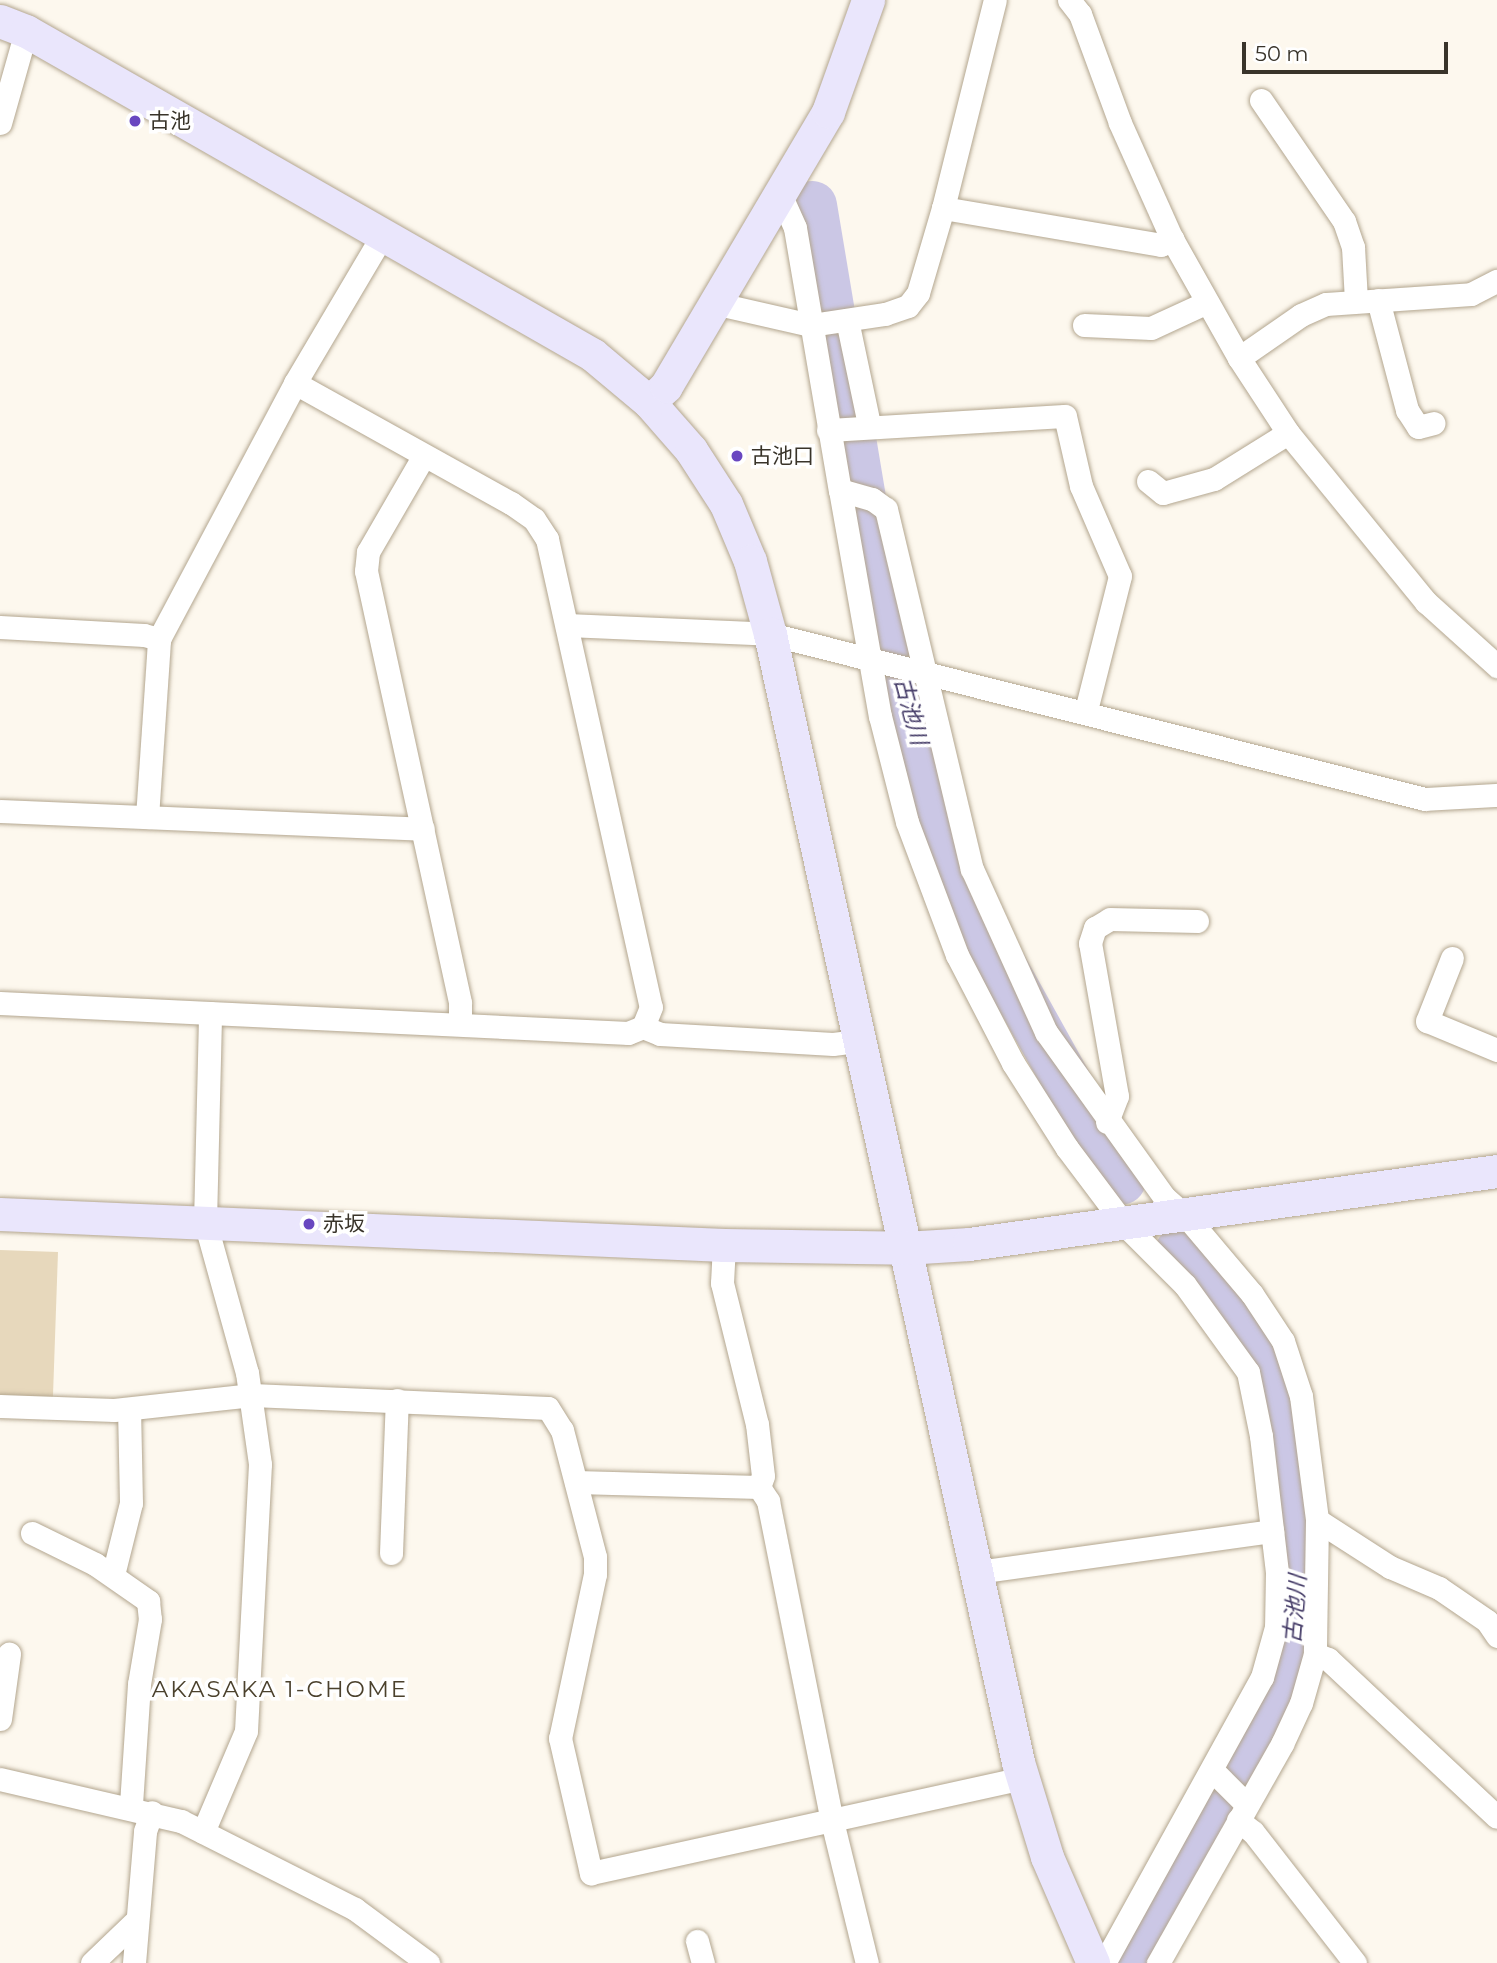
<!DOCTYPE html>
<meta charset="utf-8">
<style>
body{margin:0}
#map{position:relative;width:1497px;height:1963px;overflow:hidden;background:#fdf8ee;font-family:Montserrat,"Noto Sans JP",sans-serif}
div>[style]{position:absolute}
.green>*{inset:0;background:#e7d8bc;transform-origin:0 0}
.river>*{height:49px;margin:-24.5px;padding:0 24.5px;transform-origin:24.5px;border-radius:24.5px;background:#cbc7e5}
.roads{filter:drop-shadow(0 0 2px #b3a68f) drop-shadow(0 0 2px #b3a68f)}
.street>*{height:23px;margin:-11.5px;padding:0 11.5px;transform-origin:11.5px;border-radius:11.5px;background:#fff}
.secondary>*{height:33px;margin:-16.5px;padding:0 16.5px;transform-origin:16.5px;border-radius:16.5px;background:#eae6fc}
.dots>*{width:19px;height:19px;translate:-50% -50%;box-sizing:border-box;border:4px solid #fff;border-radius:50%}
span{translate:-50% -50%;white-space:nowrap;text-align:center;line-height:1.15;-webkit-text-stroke:7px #fff;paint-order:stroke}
.poi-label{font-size:21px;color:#39342a}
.left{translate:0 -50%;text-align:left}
.water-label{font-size:23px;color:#473e69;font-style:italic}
.neighbourhood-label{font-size:23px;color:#4b412c;letter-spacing:2px}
.scale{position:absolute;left:1242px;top:42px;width:206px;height:32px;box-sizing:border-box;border:4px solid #39342a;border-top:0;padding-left:9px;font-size:21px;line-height:24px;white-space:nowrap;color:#39342a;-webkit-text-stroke:5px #fff;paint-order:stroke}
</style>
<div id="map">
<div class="green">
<div style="left:58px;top:1252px;width:146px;height:58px;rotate:92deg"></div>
</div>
<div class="river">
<div style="left:812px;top:205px;width:365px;rotate:80.5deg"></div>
<div style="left:872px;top:565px;width:268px;rotate:75.1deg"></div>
<div style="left:941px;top:824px;width:111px;rotate:69deg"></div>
<div style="left:981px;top:928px;width:288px;rotate:60.9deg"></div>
<div style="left:1130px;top:1961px;width:305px;rotate:-60.5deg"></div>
<div style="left:1280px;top:1696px;width:63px;rotate:-75.3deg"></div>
<div style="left:1296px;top:1635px;width:95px;rotate:-87deg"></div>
<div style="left:1301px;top:1540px;width:122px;rotate:-97.1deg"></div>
<div style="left:1286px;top:1419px;width:117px;rotate:-114.8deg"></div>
<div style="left:1237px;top:1313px;width:85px;rotate:-133.1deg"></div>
</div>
<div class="roads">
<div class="street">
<div style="left:1069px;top:0;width:18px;rotate:52deg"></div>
<div style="left:1080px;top:14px;width:116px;rotate:69.8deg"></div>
<div style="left:1120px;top:123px;width:127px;rotate:65.9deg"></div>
<div style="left:1172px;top:239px;width:137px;rotate:60.6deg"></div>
<div style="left:1239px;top:358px;width:90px;rotate:56.8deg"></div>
<div style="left:1288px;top:433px;width:218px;rotate:50.8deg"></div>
<div style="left:1426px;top:602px;width:96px;rotate:42deg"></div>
<div style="left:1261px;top:100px;width:147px;rotate:55.6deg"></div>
<div style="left:1344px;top:221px;width:28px;rotate:71deg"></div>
<div style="left:1353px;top:247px;width:54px;rotate:86.8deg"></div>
<div style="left:0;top:123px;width:96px;rotate:-74.2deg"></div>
<div style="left:780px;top:194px;width:37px;rotate:66deg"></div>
<div style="left:795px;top:228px;width:266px;rotate:80.3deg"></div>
<div style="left:840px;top:490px;width:33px;rotate:16deg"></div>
<div style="left:872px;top:499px;width:17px;rotate:36deg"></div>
<div style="left:886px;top:509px;width:370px;rotate:76.6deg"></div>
<div style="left:972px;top:869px;width:179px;rotate:65.6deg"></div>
<div style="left:1046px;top:1032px;width:204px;rotate:54.4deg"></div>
<div style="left:1165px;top:1198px;width:28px;rotate:41deg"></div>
<div style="left:1186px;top:1216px;width:102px;rotate:49.8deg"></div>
<div style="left:1252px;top:1294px;width:56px;rotate:56.6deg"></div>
<div style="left:1283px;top:1341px;width:58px;rotate:71.9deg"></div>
<div style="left:1301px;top:1396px;width:125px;rotate:82.6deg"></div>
<div style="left:1317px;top:1520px;width:134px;rotate:90.9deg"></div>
<div style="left:1315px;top:1654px;width:51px;rotate:105.9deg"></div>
<div style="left:1301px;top:1703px;width:45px;rotate:114.9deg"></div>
<div style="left:1282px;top:1744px;width:252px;rotate:119.5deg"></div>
<div style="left:943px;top:208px;width:221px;rotate:9.6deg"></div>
<div style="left:1161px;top:245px;width:13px;rotate:-29deg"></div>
<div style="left:1378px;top:300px;width:114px;rotate:75.2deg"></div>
<div style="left:1407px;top:410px;width:20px;rotate:57deg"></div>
<div style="left:1418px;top:427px;width:16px;rotate:-14deg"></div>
<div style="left:714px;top:303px;width:99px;rotate:12.8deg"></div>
<div style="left:811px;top:325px;width:75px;rotate:-8.5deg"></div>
<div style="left:885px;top:314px;width:24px;rotate:-19deg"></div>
<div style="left:908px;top:306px;width:16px;rotate:-52deg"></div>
<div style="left:918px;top:293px;width:89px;rotate:-73.6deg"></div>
<div style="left:943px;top:208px;width:214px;rotate:-76deg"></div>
<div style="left:847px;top:320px;width:106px;rotate:78.1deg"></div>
<div style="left:1084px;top:325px;width:67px;rotate:2.6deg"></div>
<div style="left:1151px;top:328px;width:60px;rotate:-24.8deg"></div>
<div style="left:1239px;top:358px;width:75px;rotate:-34.7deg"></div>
<div style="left:1301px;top:315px;width:27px;rotate:-24deg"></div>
<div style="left:1326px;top:304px;width:145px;rotate:-3.9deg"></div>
<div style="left:1471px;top:294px;width:29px;rotate:-27deg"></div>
<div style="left:295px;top:383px;width:247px;rotate:29.1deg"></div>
<div style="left:511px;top:503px;width:28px;rotate:35deg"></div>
<div style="left:534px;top:519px;width:24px;rotate:57deg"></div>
<div style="left:547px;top:539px;width:479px;rotate:77.5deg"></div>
<div style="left:651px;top:1007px;width:22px;rotate:112deg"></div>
<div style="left:828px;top:430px;width:237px;rotate:-3.4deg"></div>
<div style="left:1065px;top:416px;width:72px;rotate:77.1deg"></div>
<div style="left:1081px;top:486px;width:98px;rotate:66.6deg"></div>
<div style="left:1120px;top:576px;width:138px;rotate:104.2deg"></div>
<div style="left:423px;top:457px;width:110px;rotate:120.1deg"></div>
<div style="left:368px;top:552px;width:19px;rotate:96deg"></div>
<div style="left:366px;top:571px;width:442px;rotate:77.7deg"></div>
<div style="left:460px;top:1003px;width:19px;rotate:90deg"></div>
<div style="left:1148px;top:481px;width:19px;rotate:39deg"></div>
<div style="left:1163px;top:493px;width:53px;rotate:-15.4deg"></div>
<div style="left:1214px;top:479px;width:87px;rotate:-31.9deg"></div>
<div style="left:840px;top:490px;width:230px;rotate:80deg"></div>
<div style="left:880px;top:716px;width:109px;rotate:75.7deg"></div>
<div style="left:907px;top:822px;width:142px;rotate:69.4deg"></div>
<div style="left:957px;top:955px;width:122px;rotate:62.6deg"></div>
<div style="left:1013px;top:1063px;width:101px;rotate:57.6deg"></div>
<div style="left:1067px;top:1148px;width:95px;rotate:53.1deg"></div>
<div style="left:1124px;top:1224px;width:86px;rotate:45deg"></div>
<div style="left:1185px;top:1285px;width:107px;rotate:54.1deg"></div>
<div style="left:1248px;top:1372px;width:65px;rotate:78.5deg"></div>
<div style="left:1261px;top:1436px;width:137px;rotate:83.3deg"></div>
<div style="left:1277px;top:1572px;width:55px;rotate:91deg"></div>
<div style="left:1276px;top:1627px;width:52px;rotate:105.6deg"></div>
<div style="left:1262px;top:1677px;width:327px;rotate:118.9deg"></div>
<div style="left:567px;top:625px;width:203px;rotate:2.5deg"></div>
<div style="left:770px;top:634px;width:675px;rotate:14.14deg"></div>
<div style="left:1425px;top:799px;width:72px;rotate:-3.2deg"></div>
<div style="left:0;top:627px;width:144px;rotate:3.2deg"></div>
<div style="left:144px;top:635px;width:16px;rotate:15deg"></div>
<div style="left:0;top:811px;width:423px;rotate:2.4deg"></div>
<div style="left:147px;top:817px;width:178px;rotate:-86.1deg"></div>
<div style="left:159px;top:639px;width:290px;rotate:-62deg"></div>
<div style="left:295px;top:383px;width:171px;rotate:-59.4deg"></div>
<div style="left:1452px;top:958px;width:68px;rotate:111.6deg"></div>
<div style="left:1427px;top:1021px;width:76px;rotate:22.5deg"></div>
<div style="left:0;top:1003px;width:629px;rotate:2.73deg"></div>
<div style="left:628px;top:1033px;width:16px;rotate:-22deg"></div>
<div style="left:643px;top:1027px;width:18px;rotate:22deg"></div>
<div style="left:660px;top:1034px;width:173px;rotate:3.3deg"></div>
<div style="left:833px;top:1044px;width:25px;rotate:-7deg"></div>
<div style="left:1107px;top:1122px;width:28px;rotate:-69deg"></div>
<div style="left:1117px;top:1096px;width:155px;rotate:-100deg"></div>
<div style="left:1090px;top:943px;width:16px;rotate:-72deg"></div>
<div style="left:1095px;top:928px;width:17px;rotate:-31deg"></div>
<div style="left:1110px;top:919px;width:87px;rotate:1.3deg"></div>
<div style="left:724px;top:1245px;width:38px;rotate:93deg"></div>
<div style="left:722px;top:1283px;width:145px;rotate:76.1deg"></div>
<div style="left:757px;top:1424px;width:52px;rotate:83.4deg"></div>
<div style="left:763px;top:1476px;width:12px;rotate:110deg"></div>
<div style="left:0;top:1406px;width:114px;rotate:2deg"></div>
<div style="left:114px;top:1410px;width:139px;rotate:-6.2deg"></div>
<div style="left:252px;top:1395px;width:296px;rotate:2.5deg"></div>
<div style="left:548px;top:1408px;width:26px;rotate:58deg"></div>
<div style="left:562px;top:1430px;width:131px;rotate:75.4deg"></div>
<div style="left:595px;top:1557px;width:17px;rotate:90deg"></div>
<div style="left:595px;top:1574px;width:168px;rotate:102deg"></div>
<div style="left:560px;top:1738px;width:139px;rotate:77.1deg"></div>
<div style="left:591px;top:1873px;width:441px;rotate:-12.4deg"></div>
<div style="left:576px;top:1482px;width:183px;rotate:1.6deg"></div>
<div style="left:759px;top:1487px;width:17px;rotate:57deg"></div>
<div style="left:768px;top:1501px;width:326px;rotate:78.7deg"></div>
<div style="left:832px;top:1821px;width:146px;rotate:76.2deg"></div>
<div style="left:1317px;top:1520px;width:87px;rotate:32.8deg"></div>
<div style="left:1390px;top:1567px;width:53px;rotate:23.2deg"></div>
<div style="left:1439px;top:1588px;width:58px;rotate:34.5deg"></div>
<div style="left:1487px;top:1621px;width:18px;rotate:56deg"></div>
<div style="left:32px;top:1533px;width:70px;rotate:26.2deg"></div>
<div style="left:95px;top:1564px;width:65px;rotate:34.9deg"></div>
<div style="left:148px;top:1601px;width:18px;rotate:84deg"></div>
<div style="left:150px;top:1619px;width:66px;rotate:99.6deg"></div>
<div style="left:139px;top:1684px;width:122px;rotate:93.8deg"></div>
<div style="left:391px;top:1553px;width:153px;rotate:-87.8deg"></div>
<div style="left:977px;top:1572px;width:298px;rotate:-7.9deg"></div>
<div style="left:113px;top:1575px;width:74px;rotate:-76deg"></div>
<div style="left:131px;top:1503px;width:94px;rotate:-91.2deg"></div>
<div style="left:1315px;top:1654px;width:14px;rotate:21deg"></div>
<div style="left:1328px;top:1659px;width:231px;rotate:43.1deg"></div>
<div style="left:0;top:1719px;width:66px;rotate:-82.1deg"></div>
<div style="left:1212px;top:1770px;width:49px;rotate:45deg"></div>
<div style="left:0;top:1779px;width:186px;rotate:13.1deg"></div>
<div style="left:181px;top:1821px;width:195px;rotate:26.8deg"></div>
<div style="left:355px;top:1909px;width:91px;rotate:36.5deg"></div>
<div style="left:1238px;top:1820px;width:19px;rotate:39deg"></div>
<div style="left:1253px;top:1832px;width:166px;rotate:52.1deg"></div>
<div style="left:203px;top:1832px;width:110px;rotate:-66.9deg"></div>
<div style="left:246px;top:1731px;width:267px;rotate:-87deg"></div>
<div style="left:260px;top:1464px;width:92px;rotate:-98.1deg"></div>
<div style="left:247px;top:1373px;width:157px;rotate:-105.5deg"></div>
<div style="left:205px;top:1222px;width:209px;rotate:-88.6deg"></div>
<div style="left:697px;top:1941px;width:23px;rotate:75deg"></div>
<div style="left:92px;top:1963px;width:62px;rotate:-43.7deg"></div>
<div style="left:134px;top:1963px;width:132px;rotate:-85.2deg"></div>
<div style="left:145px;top:1831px;width:20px;rotate:-70deg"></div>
</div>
<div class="secondary">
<div style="left:0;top:21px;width:28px;rotate:21deg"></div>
<div style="left:26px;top:31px;width:653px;rotate:29.74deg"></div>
<div style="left:593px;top:355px;width:73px;rotate:40deg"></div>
<div style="left:649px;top:402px;width:64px;rotate:48.8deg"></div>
<div style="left:691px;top:450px;width:64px;rotate:57.1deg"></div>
<div style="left:726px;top:504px;width:62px;rotate:67.2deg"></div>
<div style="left:750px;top:561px;width:76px;rotate:74.7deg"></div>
<div style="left:770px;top:634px;width:1155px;rotate:77.6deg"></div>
<div style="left:1018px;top:1762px;width:99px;rotate:73deg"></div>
<div style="left:1047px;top:1857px;width:116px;rotate:66.5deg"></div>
<div style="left:649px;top:402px;width:23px;rotate:-43deg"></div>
<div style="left:666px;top:386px;width:318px;rotate:-59.4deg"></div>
<div style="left:828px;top:112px;width:119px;rotate:-70.3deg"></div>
<div style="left:0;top:1214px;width:725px;rotate:2.45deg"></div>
<div style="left:724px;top:1245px;width:181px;rotate:0.9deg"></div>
<div style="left:905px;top:1248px;width:64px;rotate:-3.6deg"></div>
<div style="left:969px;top:1244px;width:533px;rotate:-7.87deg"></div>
</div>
</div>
<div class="dots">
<div style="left:135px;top:121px;background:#6947c0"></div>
<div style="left:737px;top:456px;background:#6947c0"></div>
<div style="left:309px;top:1224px;background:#6947c0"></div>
</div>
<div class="poi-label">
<span class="left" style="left:149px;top:121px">古池</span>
<span class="left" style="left:751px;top:456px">古池口</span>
<span class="left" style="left:323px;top:1224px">赤坂</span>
</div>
<div class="water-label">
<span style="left:911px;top:711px;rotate:75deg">古池川</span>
<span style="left:1295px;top:1609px;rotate:-85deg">古池川</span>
</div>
<div class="neighbourhood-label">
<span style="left:280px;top:1689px">AKASAKA 1-CHOME</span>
</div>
<div class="scale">50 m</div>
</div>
